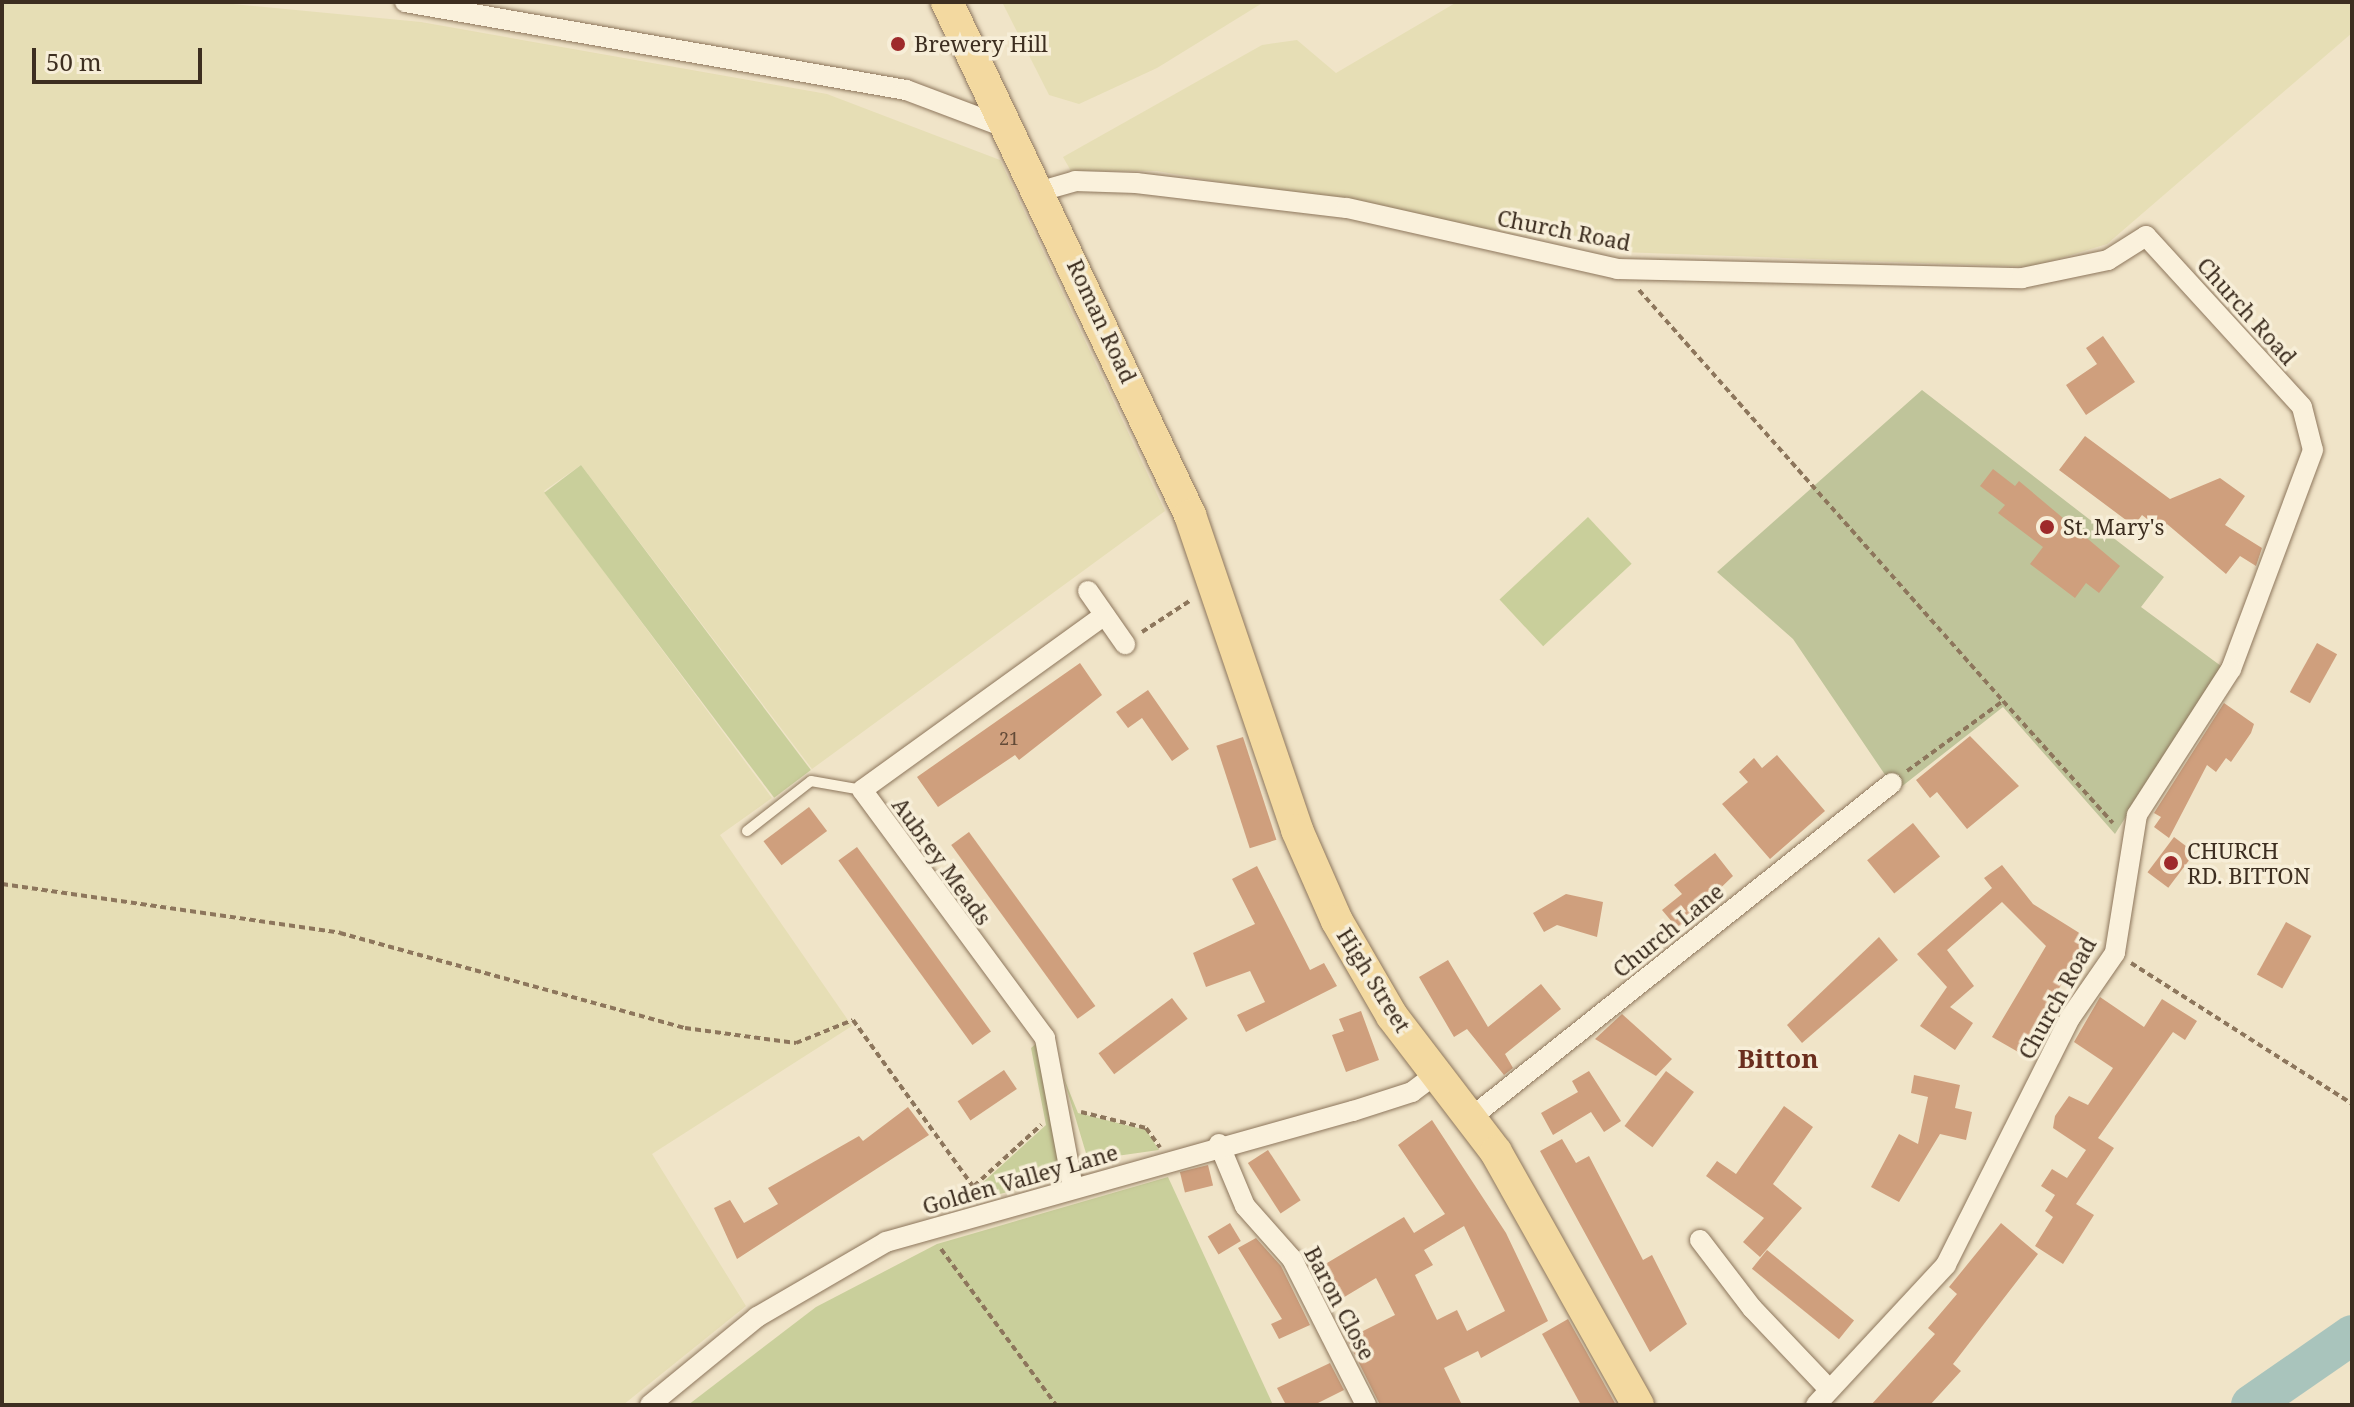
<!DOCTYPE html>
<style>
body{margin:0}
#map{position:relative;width:2354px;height:1407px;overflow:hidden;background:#f0e4c8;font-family:"Noto Serif",serif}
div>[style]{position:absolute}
.farmland>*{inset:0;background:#e6deb5}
.green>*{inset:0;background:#c9cf9b;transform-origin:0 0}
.cemetery>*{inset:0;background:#bfc49a}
.river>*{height:40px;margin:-20px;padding:0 20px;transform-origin:20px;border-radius:20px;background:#a9c4bc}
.building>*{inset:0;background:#cf9f7d;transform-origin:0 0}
.path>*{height:4px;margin-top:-2px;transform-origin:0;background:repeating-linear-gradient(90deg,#8d765c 0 6px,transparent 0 10px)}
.roads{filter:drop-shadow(0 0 2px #8d765c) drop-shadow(0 0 2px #8d765c)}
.lane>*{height:10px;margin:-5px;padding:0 5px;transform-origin:5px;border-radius:5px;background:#faf1dc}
.street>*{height:20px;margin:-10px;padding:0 10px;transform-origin:10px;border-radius:10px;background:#faf1dc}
.primary>*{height:32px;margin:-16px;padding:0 16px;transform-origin:16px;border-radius:16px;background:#f3d9a0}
.dots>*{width:22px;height:22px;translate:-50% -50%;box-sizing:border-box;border:4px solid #f7eed8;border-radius:50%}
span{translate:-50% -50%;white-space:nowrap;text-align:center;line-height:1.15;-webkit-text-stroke:7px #f7eed8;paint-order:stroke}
.number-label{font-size:18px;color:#624a37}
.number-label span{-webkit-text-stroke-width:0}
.poi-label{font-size:22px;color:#3d2e20}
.left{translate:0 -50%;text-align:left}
.street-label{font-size:22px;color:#3d2e20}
.quarter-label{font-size:26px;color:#6b2e1e;font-weight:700}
.frame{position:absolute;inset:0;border:4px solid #3d2e20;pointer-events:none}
.scale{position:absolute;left:32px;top:48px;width:170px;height:36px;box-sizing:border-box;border:4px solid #3d2e20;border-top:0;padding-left:10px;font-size:24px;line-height:28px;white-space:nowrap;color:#3d2e20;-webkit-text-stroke:6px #f7eed8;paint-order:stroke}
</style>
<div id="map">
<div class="farmland">
<div style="clip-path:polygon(2px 2px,212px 2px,421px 22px,827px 94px,1000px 160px,1165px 511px,812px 769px,581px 465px,544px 491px,772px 798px,720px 835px,852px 1026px,652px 1154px,746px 1306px,623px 1405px,2px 1405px)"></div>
<div style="clip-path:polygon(1002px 2px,1264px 2px,1157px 68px,1079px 104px,1049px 95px)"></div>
<div style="clip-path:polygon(1457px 2px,2352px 2px,2352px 33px,2107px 244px,2032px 267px,1621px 252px,1157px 171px,1071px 171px,1063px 157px,1262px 45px,1297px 40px,1336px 73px)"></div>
</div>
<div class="green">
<div style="left:581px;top:465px;width:382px;height:46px;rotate:53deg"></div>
<div style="left:1588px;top:517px;width:64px;height:121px;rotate:47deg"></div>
<div style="clip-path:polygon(1037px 1043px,1062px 1151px,1058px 1169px,1042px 1183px,985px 1198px,979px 1186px,1046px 1125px,1031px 1048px)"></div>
<div style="clip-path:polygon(1063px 1076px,1078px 1113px,1146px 1130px,1159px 1150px,1088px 1160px)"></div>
<div style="clip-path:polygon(1168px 1177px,1273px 1405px,688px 1405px,816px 1307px,937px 1244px)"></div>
</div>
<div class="cemetery">
<div style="clip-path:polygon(1922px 390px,2164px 577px,2141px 607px,2221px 666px,2115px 834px,2003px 707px,1896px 791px,1793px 639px,1717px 572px)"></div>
</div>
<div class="river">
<div style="left:2251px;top:1405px;width:123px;rotate:-34.7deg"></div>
</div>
<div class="building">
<div style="clip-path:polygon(2103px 336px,2135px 382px,2086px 415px,2066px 385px,2097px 364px,2086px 348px)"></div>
<div style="clip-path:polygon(2085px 436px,2170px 499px,2220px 478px,2245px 496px,2225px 525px,2262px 548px,2256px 566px,2240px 556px,2226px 574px,2167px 524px,2161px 530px,2142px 515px,2134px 526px,2059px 470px)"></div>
<div style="clip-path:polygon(1993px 469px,2015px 486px,2019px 481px,2120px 566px,2099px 593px,2086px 583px,2075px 598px,2030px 564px,2043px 547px,1998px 513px,2005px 505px,1980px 486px)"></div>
<div style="left:2317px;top:643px;width:23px;height:56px;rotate:29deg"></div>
<div style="clip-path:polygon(1080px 663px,1102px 695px,1019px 760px,1015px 755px,938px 807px,917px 777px)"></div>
<div style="clip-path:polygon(1148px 690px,1189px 749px,1172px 761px,1142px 718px,1128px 728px,1116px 712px)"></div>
<div style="clip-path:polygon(2224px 703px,2254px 724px,2251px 733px,2231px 762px,2226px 758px,2216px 772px,2207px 765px,2169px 838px,2154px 827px,2161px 817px,2154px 813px)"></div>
<div style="clip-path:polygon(1970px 736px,2019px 786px,1967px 829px,1937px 792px,1930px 798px,1916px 780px)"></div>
<div style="left:1243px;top:737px;width:108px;height:28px;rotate:72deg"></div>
<div style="clip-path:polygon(1777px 755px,1825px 811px,1770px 859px,1722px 804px,1748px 782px,1739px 772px,1754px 758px,1762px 768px)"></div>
<div style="left:809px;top:807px;width:30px;height:57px;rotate:53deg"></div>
<div style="left:1913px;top:823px;width:43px;height:59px;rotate:51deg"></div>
<div style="left:969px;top:832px;width:215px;height:22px;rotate:54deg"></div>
<div style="left:2174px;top:837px;width:26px;height:44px;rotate:37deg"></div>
<div style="left:857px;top:847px;width:228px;height:23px;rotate:54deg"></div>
<div style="clip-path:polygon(1715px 853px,1733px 876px,1678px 929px,1662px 910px,1682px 894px,1674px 885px)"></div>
<div style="clip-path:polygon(2002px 865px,2033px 904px,2089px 939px,2020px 1053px,1992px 1037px,2046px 946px,2002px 902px,1947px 950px,1974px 986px,1950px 1007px,1973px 1023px,1955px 1050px,1920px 1026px,1947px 987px,1917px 954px,1992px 888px,1984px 878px)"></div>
<div style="clip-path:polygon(1257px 866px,1310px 970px,1324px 963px,1337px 986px,1246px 1032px,1237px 1015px,1265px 1002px,1250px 971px,1206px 987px,1193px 953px,1255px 924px,1232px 879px)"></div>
<div style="clip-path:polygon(1566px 894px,1603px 902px,1597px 937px,1557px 925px,1544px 932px,1533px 913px)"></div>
<div style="left:2286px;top:922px;width:29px;height:60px;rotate:29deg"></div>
<div style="clip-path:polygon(1879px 937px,1898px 960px,1802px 1043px,1787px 1025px)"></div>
<div style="clip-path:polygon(1448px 960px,1488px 1027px,1541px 984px,1561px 1009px,1505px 1054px,1513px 1068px,1504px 1075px,1467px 1029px,1454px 1037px,1419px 977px)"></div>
<div style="clip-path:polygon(2100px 997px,2144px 1027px,2162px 999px,2197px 1021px,2185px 1040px,2173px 1032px,2098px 1138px,2114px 1148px,2076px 1204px,2094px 1215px,2063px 1264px,2035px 1246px,2053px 1217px,2045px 1211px,2055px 1195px,2041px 1186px,2052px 1169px,2067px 1178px,2086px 1150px,2053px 1128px,2055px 1116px,2069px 1096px,2088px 1105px,2113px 1068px,2074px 1042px)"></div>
<div style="left:1172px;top:998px;width:26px;height:92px;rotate:53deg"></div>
<div style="clip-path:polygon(1361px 1011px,1379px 1060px,1346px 1072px,1332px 1035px,1344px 1031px,1339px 1019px)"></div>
<div style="clip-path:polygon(1622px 1014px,1672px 1059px,1656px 1076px,1595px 1039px)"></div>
<div style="left:1004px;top:1070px;width:23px;height:56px;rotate:56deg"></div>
<div style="clip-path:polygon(1589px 1071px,1621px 1121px,1604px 1132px,1591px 1112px,1553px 1135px,1541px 1113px,1578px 1092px,1572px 1081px)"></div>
<div style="left:1666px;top:1071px;width:35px;height:69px;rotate:37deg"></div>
<div style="clip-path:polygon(1914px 1075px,1960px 1085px,1955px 1108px,1972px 1112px,1966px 1140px,1940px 1134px,1899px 1202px,1871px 1187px,1899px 1134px,1918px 1144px,1928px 1097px,1911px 1093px)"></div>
<div style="clip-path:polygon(1784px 1106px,1813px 1127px,1773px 1184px,1802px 1208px,1760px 1257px,1743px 1242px,1764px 1218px,1706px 1176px,1717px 1161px,1736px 1174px)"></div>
<div style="clip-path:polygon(908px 1107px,929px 1135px,737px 1259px,714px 1208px,730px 1200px,744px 1223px,778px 1204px,768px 1188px,859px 1136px,863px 1141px)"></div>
<div style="clip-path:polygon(evenodd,1432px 1120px,1506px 1233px,1548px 1321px,1481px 1358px,1478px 1351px,1444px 1368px,1462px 1405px,1380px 1405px,1347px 1339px,1395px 1315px,1376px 1278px,1341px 1299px,1322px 1266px,1404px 1217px,1414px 1233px,1445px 1214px,1398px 1145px,1432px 1120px,1464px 1226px,1505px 1311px,1467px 1331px,1457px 1310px,1437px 1320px,1415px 1275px,1433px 1265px,1424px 1250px,1464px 1226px)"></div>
<div style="clip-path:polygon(1562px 1139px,1576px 1163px,1589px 1156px,1643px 1260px,1652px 1255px,1687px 1324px,1650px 1352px,1540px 1151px)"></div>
<div style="left:1268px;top:1150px;width:60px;height:24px;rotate:57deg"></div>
<div style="left:1208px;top:1165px;width:21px;height:29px;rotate:76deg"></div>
<div style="left:1230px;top:1223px;width:21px;height:26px;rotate:59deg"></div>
<div style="clip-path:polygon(2001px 1223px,2038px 1254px,1953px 1364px,1961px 1371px,1930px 1405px,1871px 1405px,1935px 1334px,1928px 1328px,1957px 1294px,1949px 1287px)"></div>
<div style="clip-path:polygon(1256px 1238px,1281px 1266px,1310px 1325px,1279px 1339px,1271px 1324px,1282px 1319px,1238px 1248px)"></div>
<div style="left:1767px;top:1250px;width:112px;height:24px;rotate:39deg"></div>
<div style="clip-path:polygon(1568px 1319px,1616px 1405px,1581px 1405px,1542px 1334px)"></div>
<div style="clip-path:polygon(1330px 1363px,1344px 1390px,1314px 1405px,1286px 1405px,1277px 1388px)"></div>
</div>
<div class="path">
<div style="left:1639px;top:290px;width:549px;rotate:48.47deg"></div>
<div style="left:1142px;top:632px;width:59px;rotate:-33.1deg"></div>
<div style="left:1907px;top:771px;width:119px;rotate:-36.1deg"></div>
<div style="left:2003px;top:701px;width:164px;rotate:48deg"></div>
<div style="left:2px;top:884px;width:342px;rotate:8.2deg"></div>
<div style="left:340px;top:933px;width:358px;rotate:15.4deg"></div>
<div style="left:685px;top:1028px;width:112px;rotate:7.7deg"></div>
<div style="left:796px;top:1043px;width:61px;rotate:-22deg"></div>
<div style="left:853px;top:1020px;width:217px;rotate:54.2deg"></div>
<div style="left:2131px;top:963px;width:262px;rotate:32.5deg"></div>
<div style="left:1081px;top:1112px;width:67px;rotate:13.8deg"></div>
<div style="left:1146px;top:1128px;width:24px;rotate:54deg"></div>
<div style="left:974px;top:1186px;width:91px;rotate:-42.3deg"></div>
<div style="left:941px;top:1249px;width:194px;rotate:53.6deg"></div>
</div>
<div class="roads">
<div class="lane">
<div style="left:747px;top:831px;width:81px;rotate:-38deg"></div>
<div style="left:811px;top:781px;width:52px;rotate:10deg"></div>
</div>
<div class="street">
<div style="left:405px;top:2px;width:509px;rotate:9.96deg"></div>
<div style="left:906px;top:90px;width:111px;rotate:20.6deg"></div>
<div style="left:1041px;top:191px;width:35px;rotate:-16deg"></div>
<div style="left:1075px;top:181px;width:61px;rotate:1.9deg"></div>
<div style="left:1136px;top:183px;width:212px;rotate:6.8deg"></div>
<div style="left:1347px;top:208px;width:277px;rotate:12.7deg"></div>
<div style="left:1617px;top:269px;width:405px;rotate:1.3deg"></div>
<div style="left:2022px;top:278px;width:88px;rotate:-11.8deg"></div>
<div style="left:2108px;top:260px;width:45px;rotate:-32.3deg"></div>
<div style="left:2146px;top:236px;width:231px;rotate:47.6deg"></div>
<div style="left:2302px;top:407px;width:44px;rotate:75.7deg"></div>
<div style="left:2313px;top:450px;width:234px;rotate:110.5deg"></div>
<div style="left:2231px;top:669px;width:174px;rotate:122.8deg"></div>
<div style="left:2137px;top:815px;width:140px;rotate:99.1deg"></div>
<div style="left:2115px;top:953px;width:79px;rotate:124.7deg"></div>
<div style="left:2070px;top:1018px;width:276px;rotate:116.7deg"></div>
<div style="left:1946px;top:1265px;width:191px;rotate:132.9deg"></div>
<div style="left:1088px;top:591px;width:65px;rotate:55.1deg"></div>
<div style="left:1473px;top:1116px;width:535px;rotate:-38.48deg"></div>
<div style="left:1219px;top:1144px;width:67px;rotate:67.2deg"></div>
<div style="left:1245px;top:1206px;width:71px;rotate:48.4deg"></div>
<div style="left:1292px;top:1259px;width:164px;rotate:63.1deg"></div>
<div style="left:1073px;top:1188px;width:153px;rotate:-100.6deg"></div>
<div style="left:1045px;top:1038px;width:308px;rotate:-126.4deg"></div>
<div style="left:862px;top:790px;width:299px;rotate:-35.8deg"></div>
<div style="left:1700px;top:1240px;width:86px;rotate:52.6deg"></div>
<div style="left:1752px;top:1308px;width:112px;rotate:46.5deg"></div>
<div style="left:650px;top:1405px;width:139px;rotate:-39.4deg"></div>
<div style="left:757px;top:1317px;width:149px;rotate:-30.2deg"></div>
<div style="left:886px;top:1242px;width:485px;rotate:-15.7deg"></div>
<div style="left:1353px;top:1111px;width:62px;rotate:-17.9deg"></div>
<div style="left:1412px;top:1092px;width:34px;rotate:-37deg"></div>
</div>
<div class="primary">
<div style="left:947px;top:2px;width:568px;rotate:64.65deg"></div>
<div style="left:1190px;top:515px;width:333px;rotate:71.2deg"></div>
<div style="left:1297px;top:830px;width:99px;rotate:66.3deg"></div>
<div style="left:1337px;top:921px;width:110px;rotate:59.9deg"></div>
<div style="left:1392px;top:1016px;width:171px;rotate:52.6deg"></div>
<div style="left:1496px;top:1152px;width:290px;rotate:60.7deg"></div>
</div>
</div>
<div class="dots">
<div style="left:898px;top:44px;background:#9e2a2b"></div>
<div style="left:2047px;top:527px;background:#9e2a2b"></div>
<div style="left:2171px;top:863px;background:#9e2a2b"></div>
</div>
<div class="number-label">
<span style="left:1009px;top:738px">21</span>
</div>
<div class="poi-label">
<span class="left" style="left:914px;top:44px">Brewery Hill</span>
<span class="left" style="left:2063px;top:527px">St. Mary's</span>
<span class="left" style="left:2187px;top:863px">CHURCH<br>RD. BITTON</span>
</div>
<div class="street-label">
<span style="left:1564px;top:230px;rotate:11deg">Church Road</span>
<span style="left:2247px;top:311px;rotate:48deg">Church Road</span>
<span style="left:1102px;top:321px;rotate:65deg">Roman Road</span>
<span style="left:942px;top:861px;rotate:54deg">Aubrey Meads</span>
<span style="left:1668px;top:930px;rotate:-39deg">Church Lane</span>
<span style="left:1374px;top:980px;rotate:58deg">High Street</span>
<span style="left:2057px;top:998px;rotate:-61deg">Church Road</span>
<span style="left:1020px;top:1179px;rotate:-16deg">Golden Valley Lane</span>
<span style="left:1340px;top:1303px;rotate:62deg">Baron Close</span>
</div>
<div class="quarter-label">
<span style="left:1778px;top:1059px">Bitton</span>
</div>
<div class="frame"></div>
<div class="scale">50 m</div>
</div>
